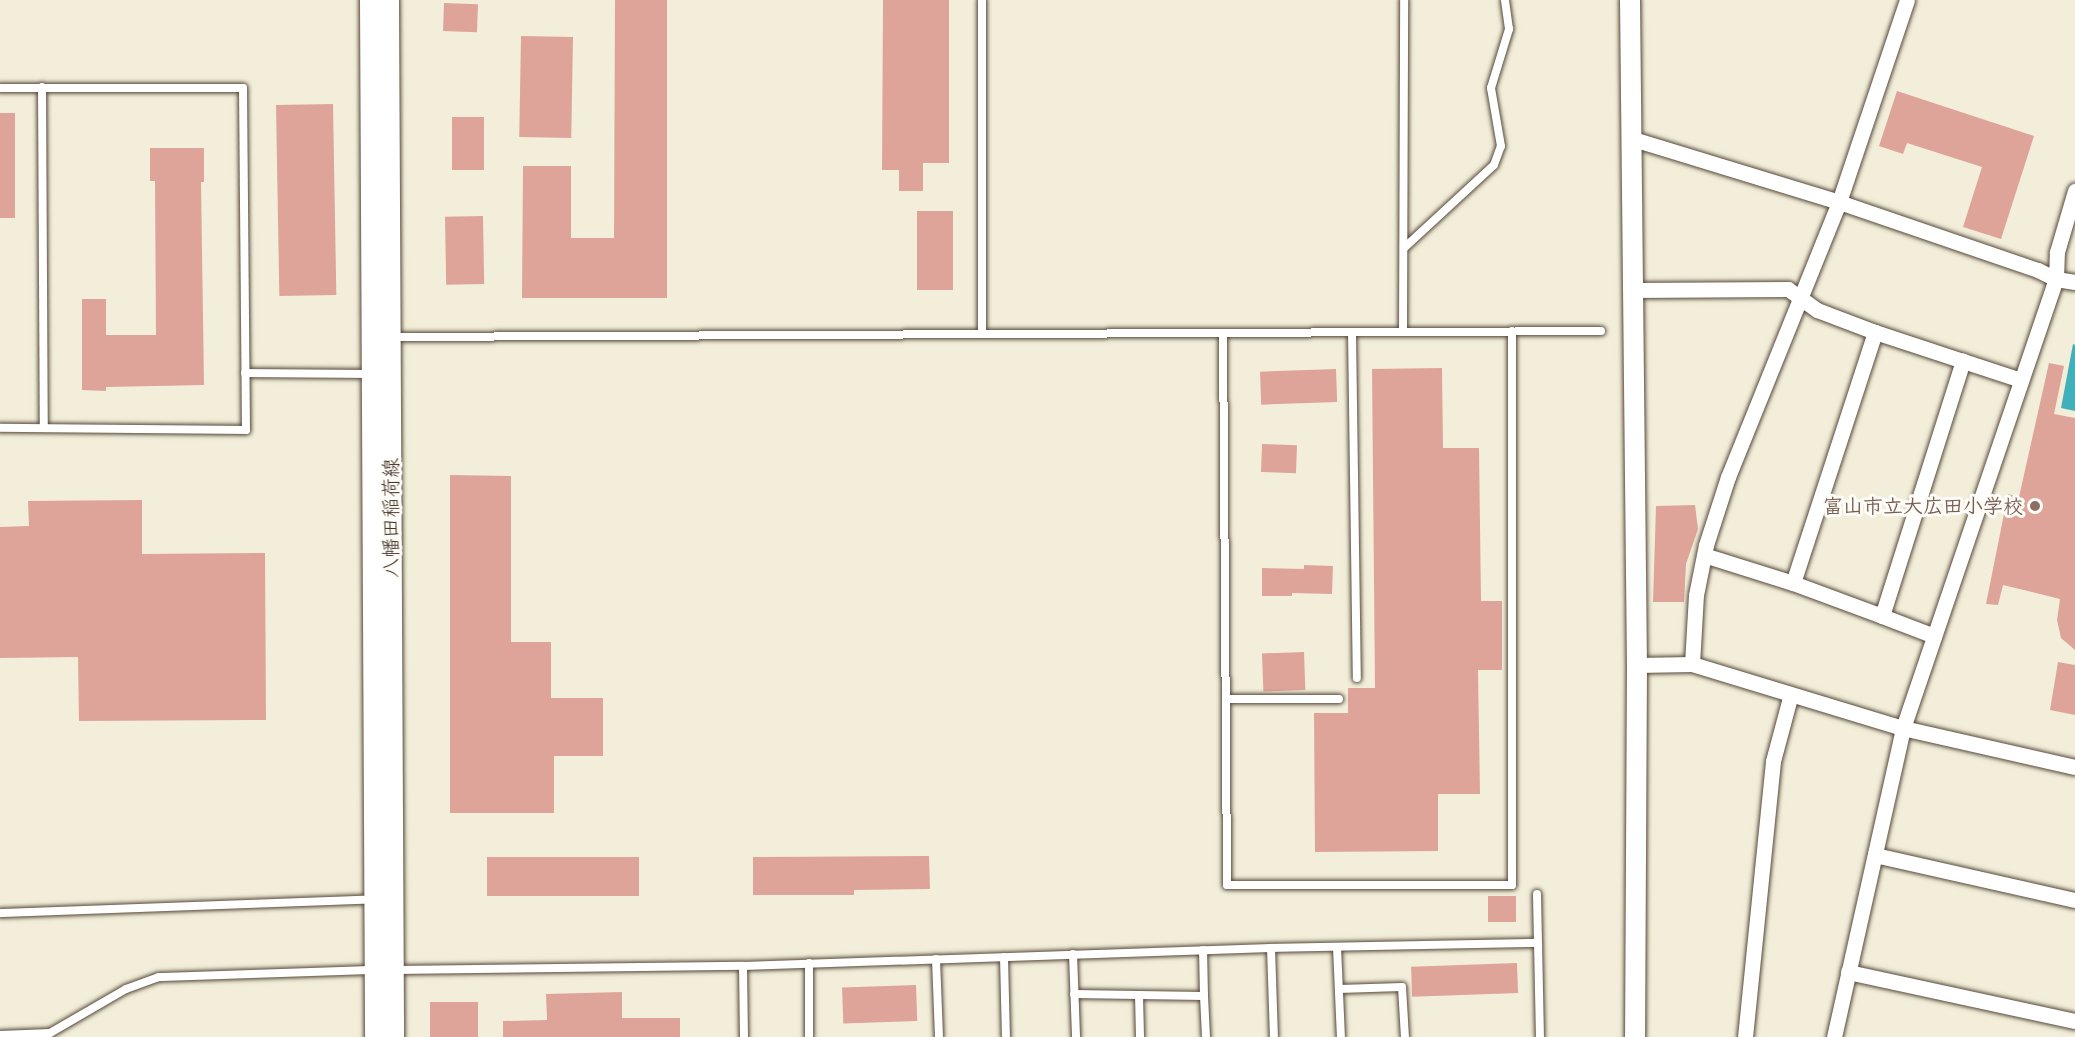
<!DOCTYPE html>
<meta charset="utf-8">
<style>
body{margin:0}
#map{position:relative;width:2075px;height:1037px;overflow:hidden;background:#f2eed9;font-family:Sriracha,"Klee One",sans-serif}
div>[style]{position:absolute}
.water>*{inset:0;background:#40b0bb}
.building>*{inset:0;background:#dea49a;transform-origin:0 0}
.roads{filter:drop-shadow(0 0 2px #56473a) drop-shadow(0 0 2px #56473a)}
.service>*{height:8px;margin:-4px;padding:0 4px;transform-origin:4px;border-radius:4px;background:#fff}
.minor>*{height:15px;margin:-7.5px;padding:0 7.5px;transform-origin:7.5px;border-radius:7.5px;background:#fff}
.tertiary>*{height:20px;margin:-10px;padding:0 10px;transform-origin:10px;border-radius:10px;background:#fff}
.secondary>*{height:22px;margin:-11px;padding:0 11px;transform-origin:11px;border-radius:11px;background:#fff}
.dots>*{width:16px;height:16px;translate:-50% -50%;box-sizing:border-box;border:3px solid #fdfcf7;border-radius:50%}
span{translate:-50% -50%;white-space:nowrap;text-align:center;line-height:1.15;-webkit-text-stroke:6px #fdfcf7;paint-order:stroke}
.education-label{font-size:20px;color:#785e54;font-weight:700}
.right{translate:-100% -50%;text-align:right}
.street-label{font-size:20px;color:#3b2a1e}
</style>
<div id="map">
<div class="water">
<div style="clip-path:polygon(2073px 344px,2075px 345px,2075px 411px,2061px 408px)"></div>
</div>
<div class="building">
<div style="clip-path:polygon(615px 0,667px 0,667px 298px,522px 298px,523px 166px,571px 166px,571px 238px,614px 238px)"></div>
<div style="clip-path:polygon(883px 0,949px 0,949px 163px,923px 163px,923px 191px,899px 191px,899px 170px,882px 170px)"></div>
<div style="left:444px;top:3px;width:34px;height:28px;rotate:2deg"></div>
<div style="left:521px;top:36px;width:52px;height:101px;rotate:1deg"></div>
<div style="clip-path:polygon(1897px 91px,2034px 136px,2001px 239px,1963px 227px,1982px 167px,1907px 143px,1903px 154px,1879px 146px)"></div>
<div style="left:333px;top:104px;width:191px;height:57px;rotate:89deg"></div>
<div style="left:0;top:113px;width:15px;height:105px"></div>
<div style="left:452px;top:117px;width:32px;height:53px"></div>
<div style="clip-path:polygon(150px 148px,204px 148px,204px 182px,201px 182px,204px 385px,106px 387px,106px 391px,82px 390px,82px 299px,106px 299px,106px 335px,156px 335px,155px 181px,150px 181px)"></div>
<div style="left:917px;top:211px;width:36px;height:79px"></div>
<div style="left:483px;top:216px;width:68px;height:38px;rotate:89deg"></div>
<div style="clip-path:polygon(2049px 363px,2064px 366px,2054px 414px,2075px 418px,2075px 650px,2061px 638px,2057px 620px,2060px 599px,2003px 585px,1998px 605px,1986px 604px,2008px 494px,2019px 497px)"></div>
<div style="clip-path:polygon(1442px 368px,1443px 448px,1479px 448px,1481px 601px,1502px 601px,1502px 670px,1478px 670px,1480px 794px,1438px 794px,1438px 851px,1315px 852px,1314px 713px,1348px 713px,1348px 688px,1375px 688px,1372px 369px)"></div>
<div style="left:1336px;top:369px;width:33px;height:76px;rotate:88deg"></div>
<div style="left:1262px;top:444px;width:35px;height:28px;rotate:2deg"></div>
<div style="clip-path:polygon(450px 475px,511px 476px,511px 642px,551px 642px,551px 698px,603px 698px,603px 756px,554px 756px,554px 813px,450px 813px)"></div>
<div style="clip-path:polygon(142px 500px,142px 554px,265px 553px,266px 720px,79px 721px,78px 657px,0 658px,0 527px,29px 526px,28px 501px)"></div>
<div style="clip-path:polygon(1695px 505px,1698px 529px,1686px 564px,1684px 602px,1653px 602px,1656px 506px)"></div>
<div style="clip-path:polygon(1304px 565px,1333px 566px,1332px 594px,1292px 593px,1292px 596px,1262px 596px,1262px 568px,1304px 569px)"></div>
<div style="left:1304px;top:652px;width:38px;height:42px;rotate:88deg"></div>
<div style="clip-path:polygon(2058px 662px,2075px 665px,2075px 715px,2050px 710px)"></div>
<div style="clip-path:polygon(929px 856px,930px 889px,854px 890px,854px 895px,753px 895px,753px 857px)"></div>
<div style="left:639px;top:857px;width:39px;height:152px;rotate:90deg"></div>
<div style="left:1488px;top:896px;width:28px;height:26px"></div>
<div style="left:1517px;top:963px;width:30px;height:106px;rotate:88deg"></div>
<div style="left:916px;top:985px;width:36px;height:74px;rotate:88deg"></div>
<div style="clip-path:polygon(622px 992px,622px 1018px,680px 1018px,680px 1037px,503px 1037px,503px 1021px,547px 1020px,546px 994px)"></div>
<div style="left:478px;top:1002px;width:35px;height:48px;rotate:90deg"></div>
</div>
<div class="roads">
<div class="service">
<div style="left:982px;top:0;width:333px;rotate:90deg"></div>
<div style="left:42px;top:87px;width:340px;rotate:89.7deg"></div>
<div style="left:0;top:88px;width:243px"></div>
<div style="left:243px;top:88px;width:342px;rotate:89.5deg"></div>
<div style="left:246px;top:430px;width:246px;rotate:-179.5deg"></div>
<div style="left:1404px;top:248px;width:122px;rotate:-42.7deg"></div>
<div style="left:1494px;top:165px;width:20px;rotate:-70deg"></div>
<div style="left:1501px;top:146px;width:59px;rotate:-99.8deg"></div>
<div style="left:1491px;top:88px;width:62px;rotate:-73deg"></div>
<div style="left:1509px;top:29px;width:29px;rotate:-98deg"></div>
<div style="left:1352px;top:332px;width:346px;rotate:89.2deg"></div>
<div style="left:1403px;top:332px;width:332px;rotate:-89.8deg"></div>
<div style="left:1223px;top:333px;width:552px;rotate:89.58deg"></div>
<div style="left:1227px;top:885px;width:285px"></div>
<div style="left:1512px;top:885px;width:554px;rotate:-90deg"></div>
<div style="left:393px;top:337px;width:1208px;rotate:-0.28deg"></div>
<div style="left:245px;top:373px;width:124px;rotate:0.5deg"></div>
<div style="left:1226px;top:699px;width:113px"></div>
<div style="left:0;top:913px;width:373px;rotate:-2.1deg"></div>
<div style="left:1538px;top:943px;width:94px;rotate:88.8deg"></div>
<div style="left:1337px;top:947px;width:90px;rotate:87.5deg"></div>
<div style="left:1271px;top:948px;width:267px;rotate:-1.1deg"></div>
<div style="left:1538px;top:943px;width:49px;rotate:-91.2deg"></div>
<div style="left:1073px;top:954px;width:83px;rotate:87.9deg"></div>
<div style="left:1004px;top:957px;width:80px;rotate:88.6deg"></div>
<div style="left:936px;top:959px;width:78px;rotate:87.8deg"></div>
<div style="left:809px;top:963px;width:74px;rotate:90deg"></div>
<div style="left:743px;top:966px;width:71px;rotate:89.2deg"></div>
<div style="left:395px;top:970px;width:348px;rotate:-0.7deg"></div>
<div style="left:743px;top:966px;width:528px;rotate:-1.95deg"></div>
<div style="left:1271px;top:948px;width:89px;rotate:88.1deg"></div>
<div style="left:1339px;top:989px;width:63px;rotate:-1.8deg"></div>
<div style="left:1402px;top:987px;width:50px;rotate:86.6deg"></div>
<div style="left:1074px;top:994px;width:130px;rotate:0.9deg"></div>
<div style="left:1204px;top:996px;width:46px;rotate:-91.2deg"></div>
<div style="left:1139px;top:995px;width:42px;rotate:88.6deg"></div>
<div style="left:1204px;top:996px;width:41px;rotate:87.2deg"></div>
<div style="left:0;top:1035px;width:50px;rotate:-2.3deg"></div>
<div style="left:50px;top:1033px;width:88px;rotate:-30.1deg"></div>
<div style="left:126px;top:989px;width:35px;rotate:-20deg"></div>
<div style="left:159px;top:977px;width:215px;rotate:-1.9deg"></div>
</div>
<div class="minor">
<div style="left:1630px;top:138px;width:219px;rotate:17deg"></div>
<div style="left:1839px;top:202px;width:210px;rotate:18.9deg"></div>
<div style="left:2038px;top:270px;width:20px;rotate:27deg"></div>
<div style="left:2056px;top:279px;width:19px;rotate:9deg"></div>
<div style="left:1632px;top:290px;width:156px;rotate:-0.4deg"></div>
<div style="left:1788px;top:289px;width:36px;rotate:36deg"></div>
<div style="left:1817px;top:310px;width:62px;rotate:20.8deg"></div>
<div style="left:1875px;top:332px;width:264px;rotate:108.1deg"></div>
<div style="left:1793px;top:583px;width:93px;rotate:-162.5deg"></div>
<div style="left:1963px;top:361px;width:61px;rotate:18.1deg"></div>
<div style="left:1793px;top:583px;width:95px;rotate:20.3deg"></div>
<div style="left:1882px;top:616px;width:268px;rotate:-72.4deg"></div>
<div style="left:1963px;top:361px;width:93px;rotate:-161.8deg"></div>
<div style="left:1882px;top:616px;width:56px;rotate:21deg"></div>
<div style="left:1692px;top:664px;width:69px;rotate:-86.7deg"></div>
<div style="left:1696px;top:595px;width:51px;rotate:-78.7deg"></div>
<div style="left:1706px;top:545px;width:71px;rotate:-72.1deg"></div>
<div style="left:1728px;top:477px;width:297px;rotate:-68deg"></div>
<div style="left:1839px;top:202px;width:213px;rotate:-71.4deg"></div>
<div style="left:1637px;top:665px;width:55px;rotate:-1deg"></div>
<div style="left:1692px;top:664px;width:220px;rotate:16.9deg"></div>
<div style="left:1903px;top:728px;width:176px;rotate:12.8deg"></div>
<div style="left:1875px;top:855px;width:205px;rotate:12.7deg"></div>
<div style="left:1848px;top:972px;width:232px;rotate:12.2deg"></div>
<div style="left:1745px;top:1037px;width:277px;rotate:-84.2deg"></div>
<div style="left:1773px;top:761px;width:69px;rotate:-75deg"></div>
<div style="left:1834px;top:1037px;width:317px;rotate:-77.4deg"></div>
<div style="left:1903px;top:728px;width:474px;rotate:-71.2deg"></div>
<div style="left:2056px;top:279px;width:27px;rotate:-88deg"></div>
<div style="left:2057px;top:252px;width:64px;rotate:-73.6deg"></div>
</div>
<div class="tertiary">
<div style="left:1630px;top:0;width:665px;rotate:89.4deg"></div>
<div style="left:1637px;top:665px;width:372px;rotate:90.3deg"></div>
</div>
<div class="secondary">
<div style="left:371px;top:0;width:1037px;rotate:89.72deg"></div>
<div style="left:388px;top:0;width:1037px;rotate:89.72deg"></div>
</div>
</div>
<div class="dots">
<div style="left:2035px;top:506px;background:#8d6e63"></div>
</div>
<div class="education-label">
<span class="right" style="left:2023px;top:506px">富山市立大広田小学校</span>
</div>
<div class="street-label">
<span style="left:391px;top:518px;rotate:-90deg">八幡田稲荷線</span>
</div>
</div>
